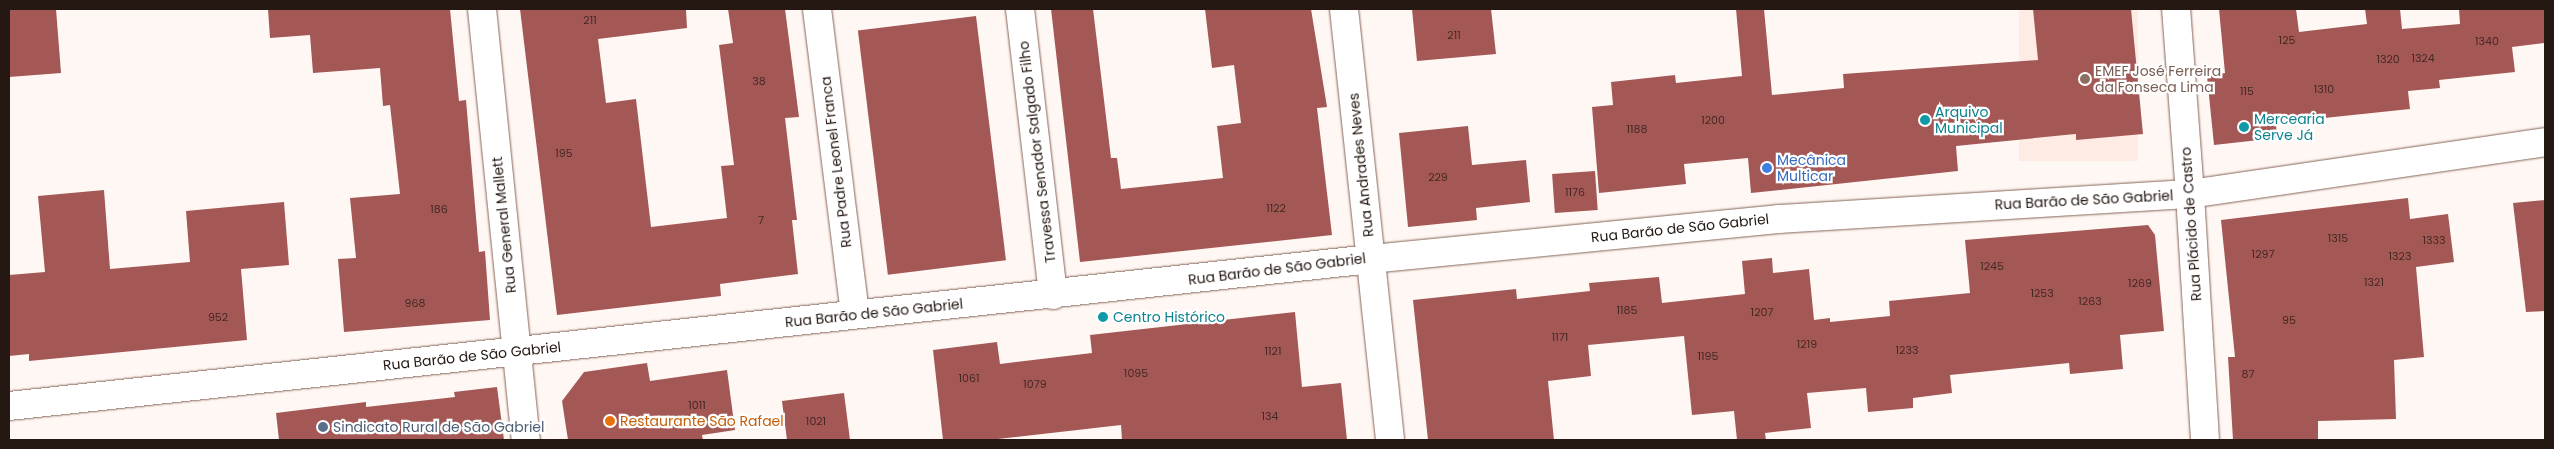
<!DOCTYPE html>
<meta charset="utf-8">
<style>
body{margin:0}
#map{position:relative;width:2554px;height:449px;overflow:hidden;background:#fff7f4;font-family:Poppins,sans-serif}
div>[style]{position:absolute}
.built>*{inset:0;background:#feebe3;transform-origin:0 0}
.building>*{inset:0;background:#a45856;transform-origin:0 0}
.roads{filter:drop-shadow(0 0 1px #856456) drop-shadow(0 0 1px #856456)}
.street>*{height:28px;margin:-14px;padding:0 14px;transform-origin:14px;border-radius:14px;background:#fff}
.secondary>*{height:28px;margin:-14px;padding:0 14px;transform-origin:14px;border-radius:14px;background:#fff}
.dots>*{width:14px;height:14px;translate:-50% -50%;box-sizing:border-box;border:2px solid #fff;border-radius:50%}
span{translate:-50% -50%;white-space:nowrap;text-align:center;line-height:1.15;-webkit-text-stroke:4.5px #fff;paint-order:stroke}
.number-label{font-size:11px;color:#452823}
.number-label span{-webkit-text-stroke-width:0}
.education-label{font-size:14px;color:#785e54}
.left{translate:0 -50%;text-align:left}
.culture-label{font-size:14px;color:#0d838f}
.street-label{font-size:14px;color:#251812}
.shop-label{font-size:14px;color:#366cbe}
.food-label{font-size:14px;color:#c56008}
.service-label{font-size:14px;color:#4e5e75}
.frame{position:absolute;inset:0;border:10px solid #251812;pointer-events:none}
</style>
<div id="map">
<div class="built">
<div style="left:2019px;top:9px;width:119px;height:152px"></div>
</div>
<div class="building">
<div style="clip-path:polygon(9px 9px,56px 9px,61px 73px,9px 77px)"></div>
<div style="clip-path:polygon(268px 9px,450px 9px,459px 101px,466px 100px,479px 252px,485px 251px,490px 320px,344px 332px,338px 259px,356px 258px,350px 198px,400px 194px,390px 105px,383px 106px,380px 68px,313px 73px,310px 35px,270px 38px)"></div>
<div style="clip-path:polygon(520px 9px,686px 9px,687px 28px,598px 39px,606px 103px,636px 99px,651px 227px,727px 218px,721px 166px,734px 165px,719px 45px,733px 43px,728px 9px,785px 9px,799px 117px,785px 118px,797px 220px,792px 220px,798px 274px,720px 284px,721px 296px,557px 315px)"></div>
<div style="clip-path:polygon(1051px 9px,1093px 9px,1111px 158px,1117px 158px,1121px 189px,1223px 178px,1217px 126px,1241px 123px,1234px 65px,1212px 68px,1205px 9px,1311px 9px,1327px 107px,1317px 108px,1332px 235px,1080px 262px)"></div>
<div style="clip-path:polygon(1412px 9px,1491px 9px,1496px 54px,1417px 61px)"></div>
<div style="clip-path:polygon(1736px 9px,1764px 9px,1772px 95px,1844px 88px,1843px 74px,2038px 60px,2033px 9px,2131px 9px,2143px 134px,2076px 140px,2076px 134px,2065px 135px,1956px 146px,1958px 171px,1751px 193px,1748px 158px,1684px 164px,1686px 184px,1599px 193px,1592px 107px,1613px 105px,1611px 82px,1675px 75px,1676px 83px,1742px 76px)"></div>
<div style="clip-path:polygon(2219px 9px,2296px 9px,2299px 32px,2367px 24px,2365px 9px,2400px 9px,2402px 29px,2460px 24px,2459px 9px,2545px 9px,2545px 43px,2512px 47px,2515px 72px,2439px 80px,2440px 88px,2408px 91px,2410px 109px,2276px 123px,2277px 138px,2214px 145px,2207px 76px,2225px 73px)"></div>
<div style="left:976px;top:16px;width:246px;height:119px;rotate:83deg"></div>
<div style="clip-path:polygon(1468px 126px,1472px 165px,1526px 160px,1530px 202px,1476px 208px,1477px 220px,1408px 227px,1399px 133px)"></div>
<div style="left:1595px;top:171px;width:39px;height:43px;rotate:86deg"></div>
<div style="clip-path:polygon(104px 190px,110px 269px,190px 262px,186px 211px,284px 202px,289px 265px,241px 269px,247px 340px,29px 361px,29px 354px,9px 356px,9px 275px,45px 272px,38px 196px)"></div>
<div style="clip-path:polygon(2408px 198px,2410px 219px,2448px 214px,2454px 262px,2416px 267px,2424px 357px,2394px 360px,2396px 419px,2318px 421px,2318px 440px,2233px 440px,2228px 357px,2235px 357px,2221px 220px)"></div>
<div style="clip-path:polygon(2545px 200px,2545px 311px,2526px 312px,2513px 203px)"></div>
<div style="clip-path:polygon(2148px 225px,2155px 235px,2164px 331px,2120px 335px,2123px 369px,2070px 374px,2069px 363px,1950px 375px,1952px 393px,1913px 398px,1913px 408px,1868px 412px,1866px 388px,1807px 393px,1811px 428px,1765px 433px,1766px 440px,1737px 440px,1734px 411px,1692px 415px,1684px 336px,1588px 345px,1591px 376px,1548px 381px,1554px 440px,1428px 440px,1413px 300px,1516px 289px,1517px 299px,1590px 291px,1589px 283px,1659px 277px,1662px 303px,1745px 294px,1742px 261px,1772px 258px,1773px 273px,1809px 269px,1814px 320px,1830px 318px,1830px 322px,1890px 316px,1889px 301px,1970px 293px,1965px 240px)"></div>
<div style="clip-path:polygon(1295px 312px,1302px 387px,1341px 383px,1347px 440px,1122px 440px,1121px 425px,989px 440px,943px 440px,933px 350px,997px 342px,1000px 364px,1092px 353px,1090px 335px)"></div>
<div style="clip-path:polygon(647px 363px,650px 381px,727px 370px,735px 430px,702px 435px,703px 440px,568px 440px,562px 401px,584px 372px)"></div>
<div style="clip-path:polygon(497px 387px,504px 440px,279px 440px,276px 413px,366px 402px,366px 407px,455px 397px,454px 392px)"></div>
<div style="clip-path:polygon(844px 393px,850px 440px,787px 440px,782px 401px)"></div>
</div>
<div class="roads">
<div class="street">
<div style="left:482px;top:9px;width:433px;rotate:84.2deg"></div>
<div style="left:817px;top:9px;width:307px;rotate:82.9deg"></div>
<div style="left:1020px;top:9px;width:288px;rotate:83.4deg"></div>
<div style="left:2205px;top:440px;width:246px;rotate:-93.5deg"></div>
<div style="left:2190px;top:194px;width:359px;rotate:-8.3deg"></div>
</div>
<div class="secondary">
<div style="left:1344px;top:9px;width:433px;rotate:83.9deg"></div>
<div style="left:9px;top:406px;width:1370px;rotate:-6.16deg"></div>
<div style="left:1371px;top:259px;width:410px;rotate:-5.6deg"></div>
<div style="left:1779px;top:219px;width:412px;rotate:-3.5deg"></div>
<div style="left:2190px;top:194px;width:186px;rotate:-94.3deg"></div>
</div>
</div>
<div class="dots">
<div style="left:2085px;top:79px;background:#8d6e63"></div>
<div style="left:1925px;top:120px;background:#0f9aa8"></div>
<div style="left:2244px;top:127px;background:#0f9aa8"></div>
<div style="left:1767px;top:168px;background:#3f7fe0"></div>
<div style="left:1103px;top:317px;background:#0f9aa8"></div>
<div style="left:610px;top:421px;background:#e8710a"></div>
<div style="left:323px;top:427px;background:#5c6f8a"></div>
</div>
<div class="number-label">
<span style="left:590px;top:20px">211</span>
<span style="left:1454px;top:35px">211</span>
<span style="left:2287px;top:40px">125</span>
<span style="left:2487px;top:41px">1340</span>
<span style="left:2423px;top:58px">1324</span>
<span style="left:2388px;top:59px">1320</span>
<span style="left:759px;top:81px">38</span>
<span style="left:2324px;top:89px">1310</span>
<span style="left:2247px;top:91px">115</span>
<span style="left:1713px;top:120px">1200</span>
<span style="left:1637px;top:129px">1188</span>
<span style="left:564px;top:153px">195</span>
<span style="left:1438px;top:177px">229</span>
<span style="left:1575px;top:192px">1176</span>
<span style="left:1276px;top:208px">1122</span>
<span style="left:439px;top:209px">186</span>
<span style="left:761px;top:220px">7</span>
<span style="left:2338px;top:238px">1315</span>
<span style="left:2434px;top:240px">1333</span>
<span style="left:2263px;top:254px">1297</span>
<span style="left:2400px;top:256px">1323</span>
<span style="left:1992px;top:266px">1245</span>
<span style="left:2374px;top:282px">1321</span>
<span style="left:2140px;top:283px">1269</span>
<span style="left:2042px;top:293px">1253</span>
<span style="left:2090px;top:301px">1263</span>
<span style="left:415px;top:303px">968</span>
<span style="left:1627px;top:310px">1185</span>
<span style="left:1762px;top:312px">1207</span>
<span style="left:218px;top:317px">952</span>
<span style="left:2289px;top:320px">95</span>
<span style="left:1560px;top:337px">1171</span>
<span style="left:1807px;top:344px">1219</span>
<span style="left:1907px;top:350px">1233</span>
<span style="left:1273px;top:351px">1121</span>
<span style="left:1708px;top:356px">1195</span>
<span style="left:1136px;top:373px">1095</span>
<span style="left:2248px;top:374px">87</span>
<span style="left:969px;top:378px">1061</span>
<span style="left:1035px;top:384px">1079</span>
<span style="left:697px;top:405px">1011</span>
<span style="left:1270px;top:416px">134</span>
<span style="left:816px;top:421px">1021</span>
</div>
<div class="education-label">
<span class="left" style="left:2095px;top:79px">EMEF José Ferreira<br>da Fonseca Lima</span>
</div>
<div class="culture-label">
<span class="left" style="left:1935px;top:120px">Arquivo<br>Municipal</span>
<span class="left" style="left:2254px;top:127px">Mercearia<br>Serve Já</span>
<span class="left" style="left:1113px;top:317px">Centro Histórico</span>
</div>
<div class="street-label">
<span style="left:1037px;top:152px;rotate:-97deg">Travessa Senador Salgado Filho</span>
<span style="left:836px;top:162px;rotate:-97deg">Rua Padre Leonel Franca</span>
<span style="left:1361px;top:165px;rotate:-96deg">Rua Andrades Neves</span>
<span style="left:2084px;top:200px;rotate:-3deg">Rua Barão de São Gabriel</span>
<span style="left:2191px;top:224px;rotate:-94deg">Rua Plácido de Castro</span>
<span style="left:504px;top:225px;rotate:-96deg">Rua General Mallett</span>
<span style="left:1680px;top:228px;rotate:-6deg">Rua Barão de São Gabriel</span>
<span style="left:1277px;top:269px;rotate:-7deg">Rua Barão de São Gabriel</span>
<span style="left:874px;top:313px;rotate:-6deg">Rua Barão de São Gabriel</span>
<span style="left:472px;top:356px;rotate:-6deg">Rua Barão de São Gabriel</span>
</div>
<div class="shop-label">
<span class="left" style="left:1777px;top:168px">Mecânica<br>Multicar</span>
</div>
<div class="food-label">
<span class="left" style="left:620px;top:421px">Restaurante São Rafael</span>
</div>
<div class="service-label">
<span class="left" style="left:333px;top:427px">Sindicato Rural de São Gabriel</span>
</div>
<div class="frame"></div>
</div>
